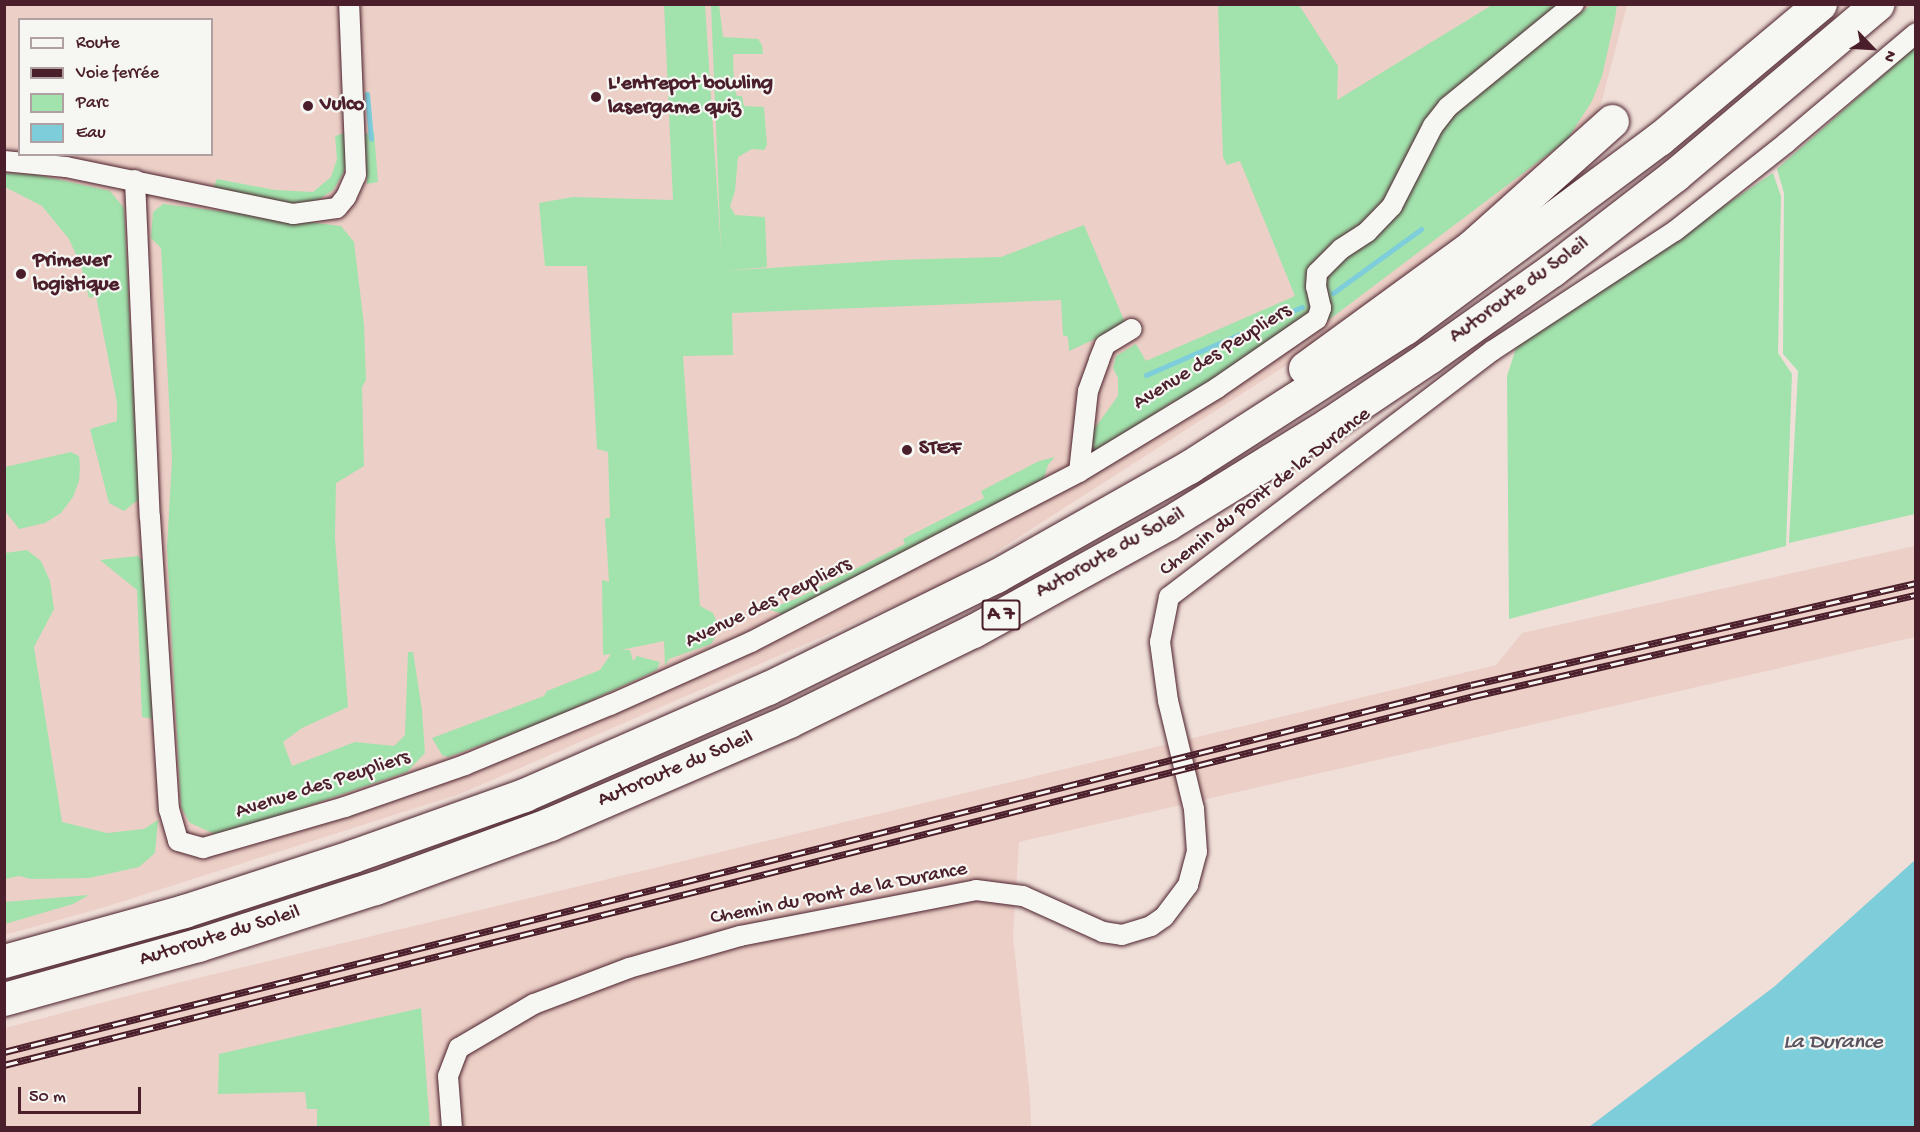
<!DOCTYPE html>
<meta charset="utf-8">
<style>
body{margin:0}
#map{position:relative;width:1920px;height:1132px;overflow:hidden;background:#f0dfd8;font-family:"Gochi Hand",sans-serif}
div>[style]{position:absolute}
.built>*{inset:0;background:#eccfc6}
.green>*{inset:0;background:#a2e3ad}
.water>*{inset:0;background:#7ecddb}
.stream>*{height:5px;margin:-2.5px;padding:0 2.5px;transform-origin:2.5px;border-radius:2.5px;background:#7ecddb}
.roads{filter:drop-shadow(0 0 2px #4a1f2b) drop-shadow(0 0 2px #4a1f2b)}
.street>*{height:20px;margin:-10px;padding:0 10px;transform-origin:10px;border-radius:10px;background:#f6f6f2}
.highway>*{height:33px;margin:-16.5px;padding:0 16.5px;transform-origin:16.5px;border-radius:16.5px;background:#f6f6f2}
.rail>*{height:7px;margin-top:-3.5px;transform-origin:0;background:repeating-linear-gradient(90deg,#f6f6f2 0 14px,#4a1f2b 0 28px);box-sizing:border-box;border-block:2px solid #4a1f2b}
.dots>*{width:16px;height:16px;translate:-50% -50%;box-sizing:border-box;border:3px solid #f6f6f2;border-radius:50%}
span{translate:-50% -50%;white-space:nowrap;text-align:center;line-height:1.15;-webkit-text-stroke:4.5px #f6f6f2;paint-order:stroke}
.shield-label span{padding:2px 4px;background:#f6f6f2;border:2px solid;border-radius:4px;-webkit-text-stroke-width:0}
.shield-label{font-size:20px;color:#4a1f2b;font-weight:700}
.poi-label{font-size:21px;color:#4a1f2b;font-weight:700}
.left{translate:0 -50%;text-align:left}
.street-label{font-size:21px;color:#4a1f2b}
.water-label{font-size:22px;color:#5a5360;font-style:italic}
.frame{position:absolute;inset:0;border:6px solid #4a1f2b;pointer-events:none}
.legend{position:absolute;left:18px;top:18px;width:195px;height:138px;box-sizing:border-box;background:#f6f6f2;border:2px solid #b1a0a2;margin:0;padding:8px 10px;list-style:none;font-size:18px;color:#4a1f2b}
.legend li{display:flex;align-items:center;gap:12px;height:30px}
.legend b{width:30px;border:2px solid #b1a0a2}
.north{position:absolute;left:1842px;top:18px;width:60px;height:60px;-webkit-text-stroke:4px #f6f6f2;paint-order:stroke;rotate:115deg;font-size:16px;font-weight:700;line-height:24px;text-align:center;color:#4a1f2b}
.north::after{content:'';display:block;margin:auto;width:21px;height:27px;background:#4a1f2b;clip-path:polygon(50% 0,100% 100%,50% 72%,0 100%)}
.scale{position:absolute;left:18px;top:1087px;width:123px;height:27px;box-sizing:border-box;border:3px solid #4a1f2b;border-top:0;padding-left:8px;font-size:18px;line-height:21px;white-space:nowrap;color:#4a1f2b;-webkit-text-stroke:4px #f6f6f2;paint-order:stroke}
</style>
<div id="map">
<div class="built">
<div style="clip-path:polygon(evenodd,5px 5px,1627px 5px,1601px 104px,1576px 146px,1293px 361px,949px 582px,460px 794px,105px 907px,5px 935px,5px 5px,20px 20px,212px 20px,212px 154px,20px 154px,20px 20px)"></div>
<div style="clip-path:polygon(1915px 546px,1915px 637px,1019px 842px,1013px 936px,1030px 1097px,1031px 1127px,5px 1128px,5px 1028px,177px 983px,1496px 665px,1522px 633px)"></div>
</div>
<div class="green">
<div style="clip-path:polygon(664px 5px,705px 5px,721px 250px,711px 5px,719px 5px,723px 37px,758px 39px,762px 45px,763px 54px,733px 54px,734px 88px,737px 96px,742px 96px,744px 106px,764px 107px,767px 145px,764px 150px,752px 149px,738px 157px,735px 191px,730px 206px,735px 215px,765px 217px,767px 267px,722px 271px,892px 260px,1001px 257px,1084px 225px,1126px 325px,1069px 351px,1068px 337px,1063px 335px,1061px 300px,732px 313px,733px 355px,683px 356px,700px 606px,713px 613px,720px 630px,711px 644px,669px 659px,665px 666px,664px 641px,621px 650px,630px 650px,633px 661px,637px 656px,660px 662px,657px 670px,545px 722px,448px 757px,442px 755px,432px 738px,544px 696px,547px 691px,600px 670px,611px 654px,603px 655px,602px 580px,609px 582px,605px 518px,610px 518px,608px 452px,597px 449px,587px 266px,545px 266px,539px 203px,573px 197px,673px 200px)"></div>
<div style="clip-path:polygon(1218px 5px,1299px 5px,1338px 66px,1337px 100px,1492px 5px,1566px 5px,1450px 101px,1387px 204px,1361px 230px,1337px 240px,1318px 257px,1310px 274px,1315px 312px,1198px 390px,1169px 404px,1128px 435px,1093px 455px,1092px 432px,1118px 396px,1118px 378px,1113px 368px,1116px 356px,1136px 344px,1146px 361px,1295px 296px,1240px 161px,1227px 165px,1223px 157px)"></div>
<div style="clip-path:polygon(1591px 5px,1617px 5px,1615px 18px,1602px 76px,1592px 101px,1567px 140px,1322px 325px,1330px 307px,1323px 279px,1354px 245px,1443px 124px,1536px 44px)"></div>
<div style="clip-path:polygon(1915px 47px,1915px 514px,1789px 543px,1798px 371px,1783px 354px,1784px 193px,1777px 169px)"></div>
<div style="clip-path:polygon(374px 132px,378px 182px,367px 184px,365px 134px)"></div>
<div style="clip-path:polygon(345px 133px,347px 161px,343px 174px,333px 190px,316px 201px,308px 204px,282px 203px,216px 191px,214px 186px,217px 179px,275px 190px,313px 192px,331px 177px,337px 159px,335px 136px)"></div>
<div style="clip-path:polygon(5px 173px,38px 175px,110px 191px,124px 208px,139px 499px,124px 511px,109px 503px,90px 429px,117px 421px,117px 403px,96px 296px,89px 298px,81px 266px,69px 239px,42px 206px,5px 187px)"></div>
<div style="clip-path:polygon(1773px 173px,1781px 196px,1778px 353px,1792px 374px,1786px 546px,1509px 619px,1507px 376px,1517px 345px)"></div>
<div style="clip-path:polygon(163px 204px,341px 226px,354px 242px,364px 325px,366px 380px,362px 387px,364px 466px,336px 483px,335px 538px,348px 707px,302px 728px,283px 742px,292px 766px,355px 742px,394px 746px,405px 735px,408px 652px,413px 652px,422px 710px,425px 753px,407px 772px,255px 824px,215px 834px,190px 823px,181px 807px,179px 774px,167px 547px,172px 459px,161px 248px,151px 238px,153px 212px)"></div>
<div style="clip-path:polygon(71px 452px,79px 456px,80px 467px,79px 481px,73px 497px,61px 513px,45px 523px,19px 529px,5px 511px,5px 467px)"></div>
<div style="clip-path:polygon(1055px 457px,1048px 465px,1044px 478px,787px 616px,769px 609px,798px 598px,905px 544px,903px 539px,984px 498px,981px 491px,1039px 461px)"></div>
<div style="clip-path:polygon(27px 550px,41px 561px,50px 581px,54px 609px,34px 647px,62px 822px,107px 833px,144px 829px,158px 820px,155px 853px,139px 867px,89px 878px,31px 879px,19px 876px,5px 879px,5px 553px)"></div>
<div style="clip-path:polygon(138px 556px,143px 561px,153px 719px,142px 717px,137px 590px,100px 560px)"></div>
<div style="clip-path:polygon(89px 895px,73px 904px,5px 924px,5px 902px)"></div>
<div style="clip-path:polygon(421px 1008px,430px 1127px,317px 1127px,317px 1109px,307px 1109px,305px 1092px,218px 1094px,219px 1054px)"></div>
</div>
<div class="water">
<div style="clip-path:polygon(1915px 860px,1915px 1127px,1589px 1127px,1775px 986px)"></div>
</div>
<div class="stream">
<div style="left:367px;top:94px;width:45px;rotate:84.9deg"></div>
<div style="left:1333px;top:293px;width:109px;rotate:-36deg"></div>
<div style="left:1146px;top:375px;width:170px;rotate:-23.6deg"></div>
</div>
<div class="roads">
<div class="street">
<div style="left:4px;top:161px;width:62px;rotate:5.5deg"></div>
<div style="left:66px;top:167px;width:232px;rotate:11.7deg"></div>
<div style="left:293px;top:214px;width:44px;rotate:-7.8deg"></div>
<div style="left:337px;top:208px;width:14px;rotate:-51deg"></div>
<div style="left:346px;top:197px;width:24px;rotate:-66deg"></div>
<div style="left:356px;top:175px;width:171px;rotate:-92.3deg"></div>
<div style="left:135px;top:180px;width:337px;rotate:87.5deg"></div>
<div style="left:150px;top:517px;width:293px;rotate:86.3deg"></div>
<div style="left:169px;top:809px;width:33px;rotate:74deg"></div>
<div style="left:178px;top:841px;width:26px;rotate:16deg"></div>
<div style="left:203px;top:848px;width:148px;rotate:-16.1deg"></div>
<div style="left:345px;top:807px;width:127px;rotate:-19.3deg"></div>
<div style="left:465px;top:765px;width:157px;rotate:-22.5deg"></div>
<div style="left:610px;top:705px;width:154px;rotate:-24.1deg"></div>
<div style="left:751px;top:642px;width:369px;rotate:-27.4deg"></div>
<div style="left:1079px;top:472px;width:162px;rotate:-31.3deg"></div>
<div style="left:1217px;top:388px;width:121px;rotate:-34.6deg"></div>
<div style="left:1317px;top:319px;width:12px;rotate:-70deg"></div>
<div style="left:1321px;top:308px;width:22px;rotate:-103deg"></div>
<div style="left:1316px;top:287px;width:14px;rotate:-86deg"></div>
<div style="left:1317px;top:273px;width:34px;rotate:-45deg"></div>
<div style="left:1341px;top:249px;width:31px;rotate:-33deg"></div>
<div style="left:1367px;top:232px;width:36px;rotate:-46deg"></div>
<div style="left:1392px;top:206px;width:90px;rotate:-62.9deg"></div>
<div style="left:1433px;top:126px;width:24px;rotate:-52deg"></div>
<div style="left:1448px;top:107px;width:163px;rotate:-39.3deg"></div>
<div style="left:1079px;top:472px;width:81px;rotate:-83.7deg"></div>
<div style="left:1088px;top:391px;width:33px;rotate:-70deg"></div>
<div style="left:1099px;top:360px;width:16px;rotate:-68deg"></div>
<div style="left:1105px;top:345px;width:31px;rotate:-31deg"></div>
<div style="left:452px;top:1128px;width:52px;rotate:-94.4deg"></div>
<div style="left:448px;top:1076px;width:30px;rotate:-69deg"></div>
<div style="left:459px;top:1048px;width:87px;rotate:-30.4deg"></div>
<div style="left:534px;top:1004px;width:102px;rotate:-20.8deg"></div>
<div style="left:629px;top:968px;width:116px;rotate:-16.1deg"></div>
<div style="left:740px;top:936px;width:240px;rotate:-11deg"></div>
<div style="left:976px;top:890px;width:47px;rotate:7.3deg"></div>
<div style="left:1023px;top:896px;width:88px;rotate:24.2deg"></div>
<div style="left:1103px;top:932px;width:19px;rotate:9deg"></div>
<div style="left:1122px;top:935px;width:30px;rotate:-17deg"></div>
<div style="left:1151px;top:926px;width:16px;rotate:-35deg"></div>
<div style="left:1164px;top:917px;width:40px;rotate:-53deg"></div>
<div style="left:1188px;top:885px;width:34px;rotate:-75deg"></div>
<div style="left:1197px;top:852px;width:43px;rotate:-94deg"></div>
<div style="left:1194px;top:809px;width:111px;rotate:-103.5deg"></div>
<div style="left:1168px;top:701px;width:60px;rotate:-97.7deg"></div>
<div style="left:1160px;top:642px;width:46px;rotate:-78.7deg"></div>
<div style="left:1169px;top:597px;width:406px;rotate:-37.3deg"></div>
<div style="left:1492px;top:351px;width:219px;rotate:-33.3deg"></div>
<div style="left:1675px;top:231px;width:142px;rotate:-38.4deg"></div>
<div style="left:1786px;top:143px;width:170px;rotate:-40.2deg"></div>
</div>
<div class="highway">
<div style="left:1305px;top:368px;width:205px;rotate:-36.1deg"></div>
<div style="left:1471px;top:247px;width:189px;rotate:-41.8deg"></div>
<div style="left:4px;top:961px;width:187px;rotate:-15.5deg"></div>
<div style="left:184px;top:911px;width:178px;rotate:-18deg"></div>
<div style="left:353px;top:856px;width:182px;rotate:-19.6deg"></div>
<div style="left:524px;top:795px;width:266px;rotate:-23.7deg"></div>
<div style="left:768px;top:688px;width:254px;rotate:-26.2deg"></div>
<div style="left:996px;top:576px;width:222px;rotate:-29.5deg"></div>
<div style="left:1189px;top:467px;width:257px;rotate:-32.8deg"></div>
<div style="left:1405px;top:328px;width:317px;rotate:-36.7deg"></div>
<div style="left:1659px;top:139px;width:210px;rotate:-40deg"></div>
<div style="left:4px;top:999px;width:201px;rotate:-15.6deg"></div>
<div style="left:198px;top:945px;width:186px;rotate:-17.9deg"></div>
<div style="left:375px;top:888px;width:186px;rotate:-20.1deg"></div>
<div style="left:550px;top:824px;width:260px;rotate:-23.3deg"></div>
<div style="left:789px;top:721px;width:205px;rotate:-26.1deg"></div>
<div style="left:973px;top:631px;width:222px;rotate:-28.9deg"></div>
<div style="left:1167px;top:524px;width:190px;rotate:-31.7deg"></div>
<div style="left:1329px;top:424px;width:120px;rotate:-33.8deg"></div>
<div style="left:1429px;top:357px;width:151px;rotate:-35.3deg"></div>
<div style="left:1552px;top:270px;width:155px;rotate:-37.7deg"></div>
<div style="left:1675px;top:175px;width:265px;rotate:-40.2deg"></div>
</div>
</div>
<div class="rail">
<div style="left:4px;top:1052px;width:1512px;rotate:-14.05deg"></div>
<div style="left:1471px;top:685px;width:457px;rotate:-12.9deg"></div>
<div style="left:4px;top:1065px;width:1516px;rotate:-14.09deg"></div>
<div style="left:1474px;top:696px;width:453px;rotate:-12.9deg"></div>
</div>
<div class="dots">
<div style="left:596px;top:97px;background:#4a1f2b"></div>
<div style="left:308px;top:106px;background:#4a1f2b"></div>
<div style="left:21px;top:274px;background:#4a1f2b"></div>
<div style="left:907px;top:450px;background:#4a1f2b"></div>
</div>
<div class="shield-label">
<span style="left:1001px;top:615px">A 7</span>
</div>
<div class="poi-label">
<span class="left" style="left:608px;top:97px">L'entrepot bowling<br>lasergame quiz</span>
<span class="left" style="left:320px;top:106px">Vulco</span>
<span class="left" style="left:33px;top:274px">Primever<br>logistique</span>
<span class="left" style="left:919px;top:450px">STEF</span>
</div>
<div class="street-label">
<span style="left:1520px;top:291px;rotate:-36deg">Autoroute du Soleil</span>
<span style="left:1213px;top:358px;rotate:-32deg">Avenue des Peupliers</span>
<span style="left:1266px;top:493px;rotate:-38deg">Chemin du Pont de la Durance</span>
<span style="left:1111px;top:554px;rotate:-29deg">Autoroute du Soleil</span>
<span style="left:769px;top:604px;rotate:-26deg">Avenue des Peupliers</span>
<span style="left:676px;top:770px;rotate:-23deg">Autoroute du Soleil</span>
<span style="left:323px;top:786px;rotate:-18deg">Avenue des Peupliers</span>
<span style="left:839px;top:895px;rotate:-11deg">Chemin du Pont de la Durance</span>
<span style="left:220px;top:937px;rotate:-17deg">Autoroute du Soleil</span>
</div>
<div class="water-label">
<span style="left:1833px;top:1044px">La Durance</span>
</div>
<div class="frame"></div>
<ul class="legend">
<li><b style="height:8px;background:#f6f6f2"></b>Route</li>
<li><b style="height:8px;background:#4a1f2b"></b>Voie ferrée</li>
<li><b style="height:16px;background:#a2e3ad"></b>Parc</li>
<li><b style="height:16px;background:#7ecddb"></b>Eau</li>
</ul>
<div class="north">N</div>
<div class="scale">50 m</div>
</div>
